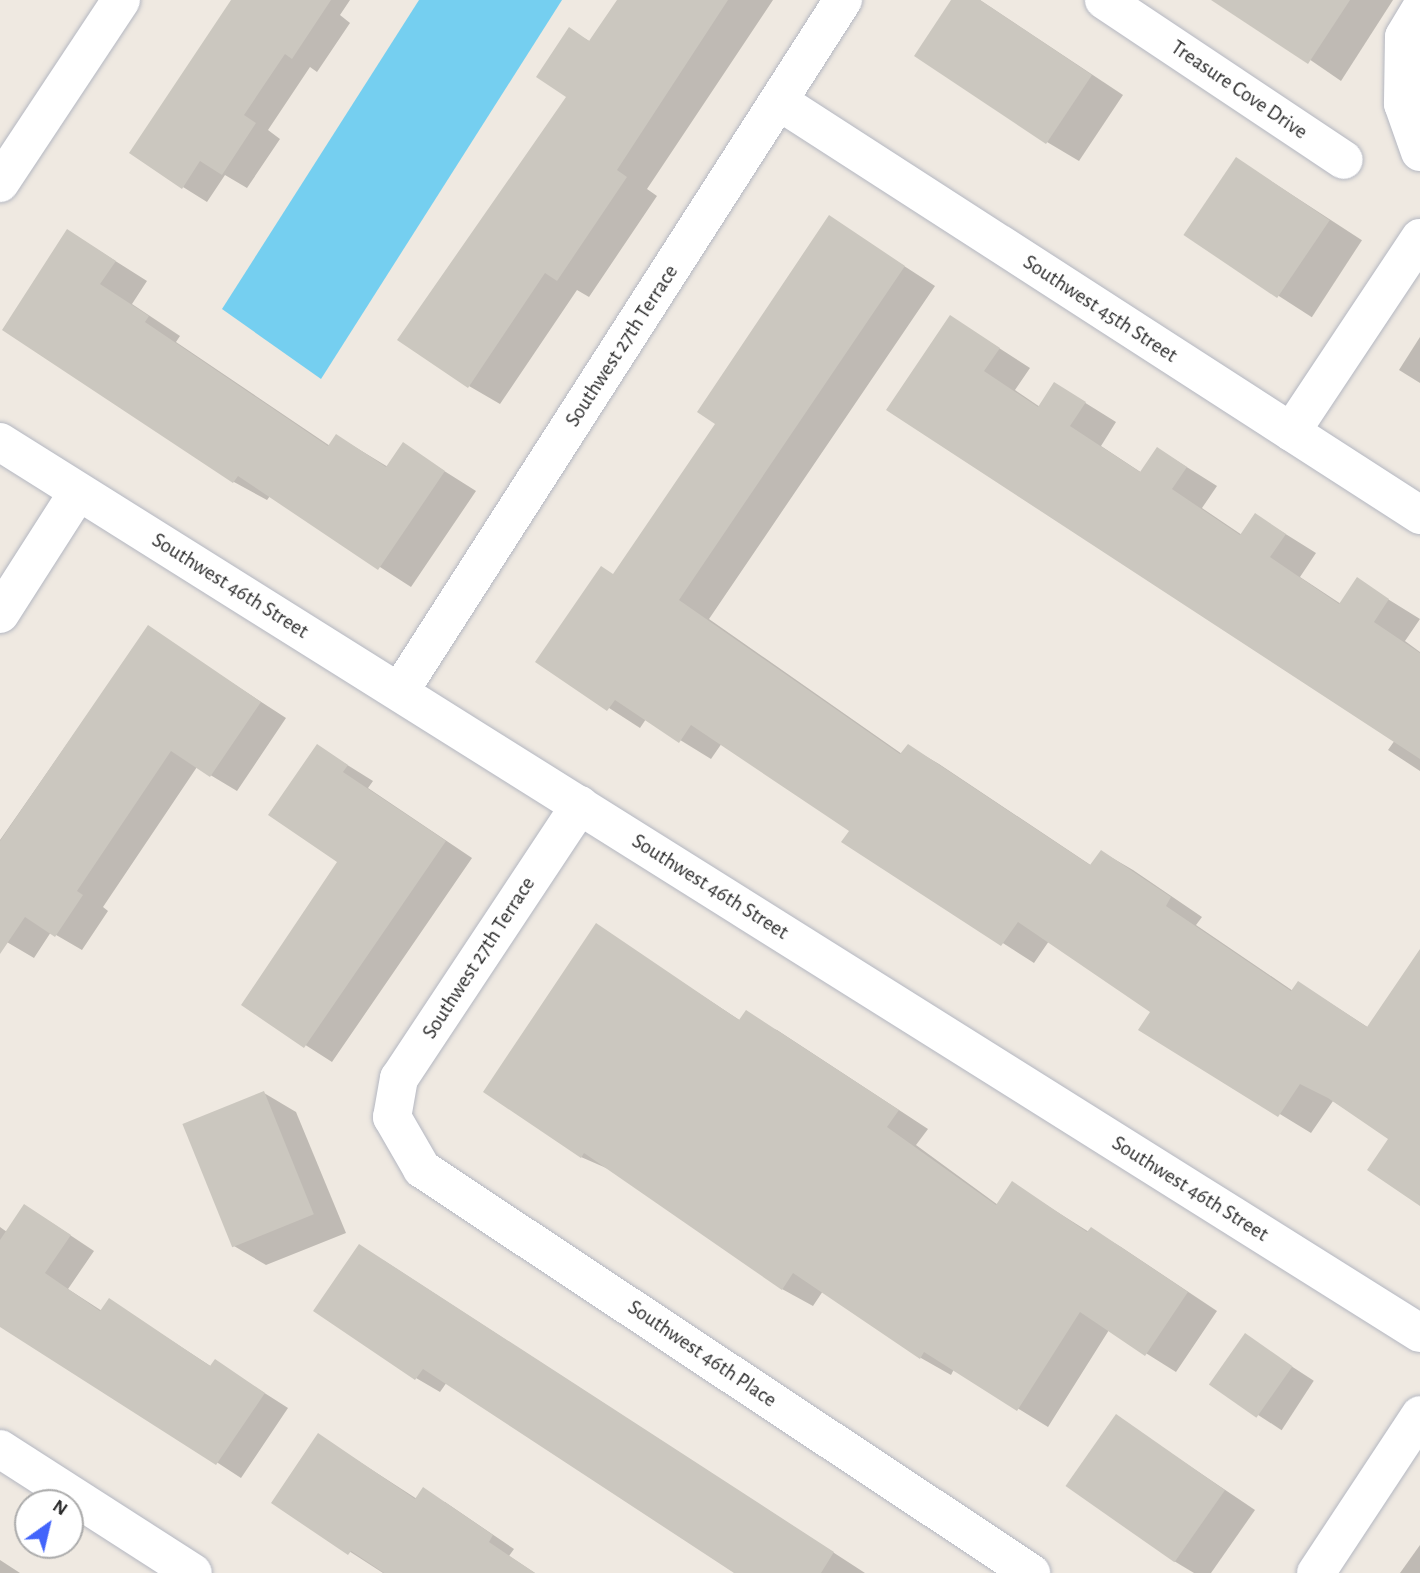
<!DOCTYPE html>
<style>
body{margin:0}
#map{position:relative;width:1420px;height:1573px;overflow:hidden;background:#efe9e1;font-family:"Alegreya Sans",sans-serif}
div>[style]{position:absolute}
.water>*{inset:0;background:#75cff0}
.shadow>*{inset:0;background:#0003;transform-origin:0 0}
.building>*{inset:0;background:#cbc7bf;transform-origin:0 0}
.roads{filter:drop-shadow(0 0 2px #b4b7c1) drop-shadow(0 0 2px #b4b7c1)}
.minor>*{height:38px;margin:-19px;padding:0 19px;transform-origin:19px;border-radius:19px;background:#fff}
span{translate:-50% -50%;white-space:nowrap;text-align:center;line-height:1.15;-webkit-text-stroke:7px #fff;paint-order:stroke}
.street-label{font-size:21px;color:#2e2e2e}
.north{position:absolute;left:14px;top:1489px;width:70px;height:70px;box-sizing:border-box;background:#fff;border:2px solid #ababab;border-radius:50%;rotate:34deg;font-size:19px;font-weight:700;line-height:28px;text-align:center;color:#2e2e2e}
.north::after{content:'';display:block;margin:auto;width:24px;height:32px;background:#4264fb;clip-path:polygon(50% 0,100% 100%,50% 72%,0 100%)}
</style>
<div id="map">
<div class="water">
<div style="clip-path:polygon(419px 0,562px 0,321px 379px,222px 309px)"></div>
</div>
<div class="shadow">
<div style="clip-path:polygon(234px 0,350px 0,340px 15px,350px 23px,317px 72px,310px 67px,268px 130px,280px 139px,247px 188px,225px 175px,207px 202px,183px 187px)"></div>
<div style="clip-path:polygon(650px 0,773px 0,647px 189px,657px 196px,589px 297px,577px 290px,500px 404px,469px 386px,568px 97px,570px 30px,591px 42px)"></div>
<div style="clip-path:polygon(953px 0,980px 0,1123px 95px,1079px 161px,1047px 142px)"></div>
<div style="clip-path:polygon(1223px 0,1393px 0,1341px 81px)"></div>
<div style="left:1237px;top:159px;width:149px;height:92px;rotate:33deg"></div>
<div style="clip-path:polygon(830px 218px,935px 286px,709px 619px,902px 754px,908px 746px,939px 764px,1092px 866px,1102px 852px,1133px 870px,1202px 917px,1196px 925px,1293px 991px,1299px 983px,1369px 1028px,1420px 950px,1420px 1203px,1391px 1139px,1333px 1101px,1311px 1133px,1140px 1029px,1153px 1011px,1049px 941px,1034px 963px,939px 902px,851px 831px,722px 743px,711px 759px,646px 719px,640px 728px,538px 662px,614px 575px,717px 423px)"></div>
<div style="clip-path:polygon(68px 231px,147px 281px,132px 304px,180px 336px,176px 342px,330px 446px,337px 436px,388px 467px,403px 445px,476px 491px,411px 587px,270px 496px,267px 500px,234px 482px,4px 329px)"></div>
<div style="clip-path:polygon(951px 317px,1030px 368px,1015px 390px,1040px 407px,1055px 384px,1116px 422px,1101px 446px,1142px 473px,1158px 449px,1217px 486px,1202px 508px,1242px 535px,1255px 515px,1316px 553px,1300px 577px,1341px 604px,1357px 580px,1420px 619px,1405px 641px,1420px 652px,1420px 771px,1388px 750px,1395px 740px,888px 410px)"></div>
<div style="clip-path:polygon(1420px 337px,1420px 383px,1399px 370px)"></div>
<div style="clip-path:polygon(148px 628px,286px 718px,237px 791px,197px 767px,103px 907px,108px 911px,82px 950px,51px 932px,34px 958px,0 938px,0 840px)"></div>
<div style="clip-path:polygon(317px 746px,373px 781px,368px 788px,472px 858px,332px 1062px,243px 1005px,340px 861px)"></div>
<div style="clip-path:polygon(596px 926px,741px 1021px,777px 1030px,928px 1129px,916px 1145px,998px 1205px,1013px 1184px,1089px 1232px,1091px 1229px,1121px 1247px,1217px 1311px,1176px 1372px,1109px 1330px,1048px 1427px,954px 1369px,951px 1375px,921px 1358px,823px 1291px,813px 1306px,782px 1289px,613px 1171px,581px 1157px)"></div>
<div style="clip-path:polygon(264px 1093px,296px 1112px,346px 1233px,266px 1265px,234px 1246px)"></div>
<div style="clip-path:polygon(49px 1221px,94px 1251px,68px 1289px,102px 1311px,109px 1300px,212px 1367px,216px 1362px,288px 1408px,241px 1478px,0 1321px,0 1227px,7px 1232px)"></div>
<div style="clip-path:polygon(383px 1260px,865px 1573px,736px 1573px,447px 1382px,440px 1392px,416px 1378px)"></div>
<div style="left:1245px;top:1336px;width:82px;height:59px;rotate:33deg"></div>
<div style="clip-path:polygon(1117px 1417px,1255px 1510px,1211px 1573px,1194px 1573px,1174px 1561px)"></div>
<div style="clip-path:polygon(318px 1435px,417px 1499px,445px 1502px,514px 1549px,509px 1556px,535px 1573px,383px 1573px,273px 1502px)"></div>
<div style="clip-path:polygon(1420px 1545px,1420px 1573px,1400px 1573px)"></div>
<div style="clip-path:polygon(0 1560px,20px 1573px,0 1573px)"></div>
</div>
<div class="building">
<div style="clip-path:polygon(231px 0,331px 0,292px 59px,285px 54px,244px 115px,256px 123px,222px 175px,200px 161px,182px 189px,129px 153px)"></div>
<div style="clip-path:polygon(617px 0,728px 0,617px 170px,627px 177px,557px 281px,545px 273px,468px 388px,397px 340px,566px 97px,536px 77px,569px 27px,589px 41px)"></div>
<div style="clip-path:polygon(951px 0,980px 0,1092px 75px,1046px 144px,914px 56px)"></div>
<div style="clip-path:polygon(1211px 0,1350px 0,1308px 64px)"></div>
<div style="left:1236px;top:157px;width:113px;height:94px;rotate:34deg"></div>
<div style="clip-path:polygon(829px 215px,905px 266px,679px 600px,900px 754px,908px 744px,1090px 865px,1101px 850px,1171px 897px,1166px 906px,1291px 991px,1298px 981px,1367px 1027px,1420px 949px,1420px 1206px,1367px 1170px,1388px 1139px,1328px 1098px,1300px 1084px,1278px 1117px,1138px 1030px,1150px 1012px,1018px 922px,1001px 946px,841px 842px,849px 831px,691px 725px,679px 743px,615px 700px,607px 711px,535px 662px,601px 566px,613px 574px,715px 424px,697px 412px)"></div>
<div style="clip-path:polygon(67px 229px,116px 261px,100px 284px,149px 316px,145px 322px,328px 446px,336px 434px,386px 467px,403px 442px,445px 471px,378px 570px,238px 476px,233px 483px,2px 330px)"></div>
<div style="clip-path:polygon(950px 315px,1000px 348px,984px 371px,1038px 407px,1054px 382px,1086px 402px,1070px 426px,1140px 472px,1157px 447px,1187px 467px,1172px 489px,1240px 535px,1255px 513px,1286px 534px,1270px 557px,1339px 604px,1357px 577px,1389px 599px,1374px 622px,1420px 653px,1420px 759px,886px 410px)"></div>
<div style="clip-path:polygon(148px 625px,261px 702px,210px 777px,171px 751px,77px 891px,83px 895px,55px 937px,25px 917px,0 954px,0 841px)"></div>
<div style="clip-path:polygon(317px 744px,348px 765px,343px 772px,446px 841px,304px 1048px,241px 1005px,337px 862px,268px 815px)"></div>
<div style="clip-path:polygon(596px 923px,739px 1020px,746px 1010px,899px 1110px,887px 1127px,996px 1205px,1012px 1181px,1087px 1232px,1091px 1227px,1188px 1292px,1145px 1356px,1080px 1312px,1017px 1411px,924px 1352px,920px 1359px,793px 1273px,782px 1290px,584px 1153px,581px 1158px,483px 1092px)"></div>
<div style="left:264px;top:1091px;width:133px;height:88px;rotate:68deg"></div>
<div style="clip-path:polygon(24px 1204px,71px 1235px,45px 1273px,100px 1311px,109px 1298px,210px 1366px,215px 1359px,265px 1393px,216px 1465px,0 1327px,0 1240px)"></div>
<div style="clip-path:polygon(359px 1244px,834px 1552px,821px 1573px,734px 1573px,423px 1369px,415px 1380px,313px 1311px)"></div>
<div style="left:1245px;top:1333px;width:58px;height:63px;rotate:35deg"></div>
<div style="left:1116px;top:1414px;width:133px;height:88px;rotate:35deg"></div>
<div style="clip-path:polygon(318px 1433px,415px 1499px,423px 1487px,493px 1535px,489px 1542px,535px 1573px,384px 1573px,351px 1551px,348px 1555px,271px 1503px)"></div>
</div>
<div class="roads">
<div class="minor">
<div style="left:1104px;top:0;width:288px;rotate:33.7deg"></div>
<div style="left:1420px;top:10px;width:31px;rotate:121deg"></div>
<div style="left:1404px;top:37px;width:67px;rotate:90.9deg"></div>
<div style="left:1403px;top:104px;width:51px;rotate:70.5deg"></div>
<div style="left:780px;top:102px;width:762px;rotate:32.83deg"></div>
<div style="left:0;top:183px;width:219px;rotate:-56.5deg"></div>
<div style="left:1291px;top:432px;width:233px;rotate:-56.4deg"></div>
<div style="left:0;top:442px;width:1676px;rotate:32.11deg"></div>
<div style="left:0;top:614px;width:145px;rotate:-57.4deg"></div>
<div style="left:400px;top:691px;width:821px;rotate:-57.34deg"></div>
<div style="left:580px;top:805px;width:328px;rotate:123.5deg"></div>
<div style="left:399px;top:1078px;width:40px;rotate:100deg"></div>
<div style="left:392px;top:1117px;width:60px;rotate:60deg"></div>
<div style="left:422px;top:1169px;width:731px;rotate:33.56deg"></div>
<div style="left:0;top:1449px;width:229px;rotate:32.7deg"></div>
<div style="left:1316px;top:1573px;width:189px;rotate:-56.6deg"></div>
</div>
</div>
<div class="street-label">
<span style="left:1239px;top:90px;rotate:34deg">Treasure Cove Drive</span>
<span style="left:1100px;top:309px;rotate:33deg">Southwest 45th Street</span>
<span style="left:622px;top:346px;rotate:-57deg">Southwest 27th Terrace</span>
<span style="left:230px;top:586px;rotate:32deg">Southwest 46th Street</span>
<span style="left:710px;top:887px;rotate:32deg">Southwest 46th Street</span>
<span style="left:479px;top:958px;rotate:-57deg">Southwest 27th Terrace</span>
<span style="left:1190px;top:1189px;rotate:32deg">Southwest 46th Street</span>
<span style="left:702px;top:1354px;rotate:34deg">Southwest 46th Place</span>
</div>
<div class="north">N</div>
</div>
